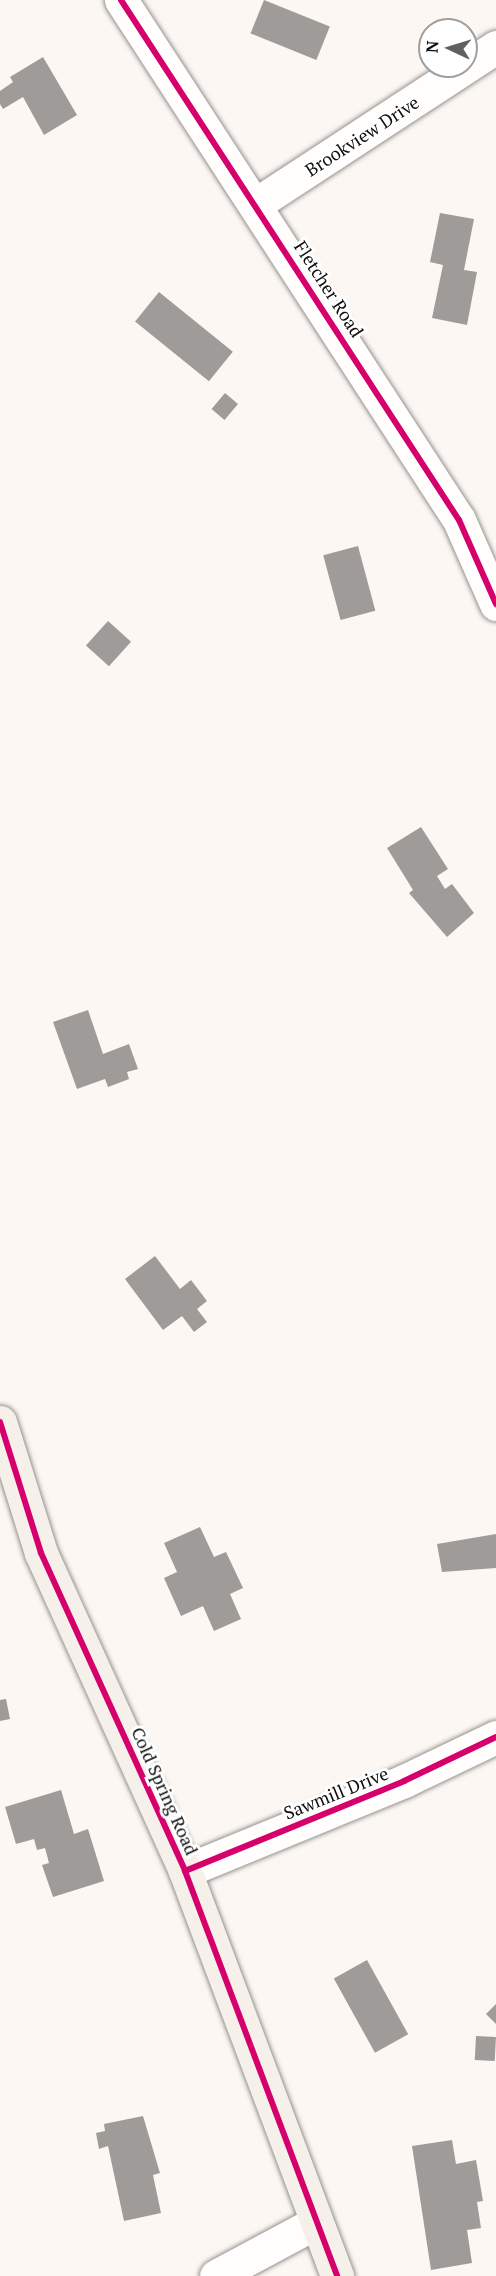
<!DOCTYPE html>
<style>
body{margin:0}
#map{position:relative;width:496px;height:2276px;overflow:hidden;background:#fcf7f2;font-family:"PT Serif",serif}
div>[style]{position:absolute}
.building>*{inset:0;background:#9f9b98;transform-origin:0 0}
.roads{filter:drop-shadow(0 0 2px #959391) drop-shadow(0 0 2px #959391)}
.street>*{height:33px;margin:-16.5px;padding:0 16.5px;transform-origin:16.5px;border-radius:16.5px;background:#fffefd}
.secondary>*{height:33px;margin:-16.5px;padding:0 16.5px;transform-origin:16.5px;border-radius:16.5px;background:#f5f1ea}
.cycleway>*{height:6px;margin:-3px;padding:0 3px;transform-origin:3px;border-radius:3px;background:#d6006c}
span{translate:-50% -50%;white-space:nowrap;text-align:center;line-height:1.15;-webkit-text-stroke:6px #fff;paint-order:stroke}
.street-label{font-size:18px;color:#0e0e0e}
.north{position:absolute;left:418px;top:18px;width:60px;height:60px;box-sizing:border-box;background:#fff;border:2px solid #9f9f9f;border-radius:50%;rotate:274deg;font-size:16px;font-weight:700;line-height:24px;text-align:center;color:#0e0e0e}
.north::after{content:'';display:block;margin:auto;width:21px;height:27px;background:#61605e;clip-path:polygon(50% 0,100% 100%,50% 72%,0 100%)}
</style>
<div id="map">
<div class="building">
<div style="left:264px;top:0;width:71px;height:36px;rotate:22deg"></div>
<div style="clip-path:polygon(43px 57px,77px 115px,44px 135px,23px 97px,3px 109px,0 104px,0 91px,13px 82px,10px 77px)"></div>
<div style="clip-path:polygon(440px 213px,474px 219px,464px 270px,477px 272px,467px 325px,432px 318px,443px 265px,430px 262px)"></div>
<div style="left:159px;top:292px;width:95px;height:38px;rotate:39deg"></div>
<div style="left:225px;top:393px;width:17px;height:21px;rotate:40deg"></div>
<div style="left:358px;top:546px;width:67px;height:36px;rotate:75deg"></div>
<div style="left:108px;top:621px;width:31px;height:33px;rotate:42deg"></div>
<div style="clip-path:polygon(421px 827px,448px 869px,437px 876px,445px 889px,452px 884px,474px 913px,447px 937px,409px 893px,413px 890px,387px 848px)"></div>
<div style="clip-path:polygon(88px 1010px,103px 1054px,129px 1044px,138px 1069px,127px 1072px,129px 1079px,108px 1087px,105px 1079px,77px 1089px,53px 1022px)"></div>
<div style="clip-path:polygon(155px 1256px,180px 1289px,191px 1280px,207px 1301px,197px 1309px,207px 1322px,194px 1332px,182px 1316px,163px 1330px,125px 1279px)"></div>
<div style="clip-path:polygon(200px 1527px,214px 1557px,226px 1552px,243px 1588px,230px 1594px,241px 1619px,214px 1631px,203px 1606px,181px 1616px,164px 1578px,177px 1572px,164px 1543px)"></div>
<div style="clip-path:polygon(496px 1534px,496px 1568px,442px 1572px,437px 1544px)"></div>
<div style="clip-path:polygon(6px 1699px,10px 1719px,0 1721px,0 1700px)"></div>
<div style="clip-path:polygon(61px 1790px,74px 1834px,88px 1829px,104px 1881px,53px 1897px,42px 1865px,49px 1863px,45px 1848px,37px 1850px,34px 1839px,16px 1844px,5px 1807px)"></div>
<div style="left:367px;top:1960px;width:85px;height:38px;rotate:61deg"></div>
<div style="clip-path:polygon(496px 2004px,496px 2024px,486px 2014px)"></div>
<div style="left:476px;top:2036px;width:20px;height:24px;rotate:3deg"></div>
<div style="clip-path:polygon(143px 2116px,160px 2173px,153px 2175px,161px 2213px,124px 2221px,108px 2146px,99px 2149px,96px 2133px,105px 2131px,104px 2124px)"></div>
<div style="clip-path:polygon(452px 2140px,456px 2164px,476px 2160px,483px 2201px,477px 2202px,481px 2228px,467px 2230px,472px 2263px,431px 2270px,412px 2146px)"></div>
</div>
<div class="roads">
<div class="street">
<div style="left:121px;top:0;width:620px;rotate:56.98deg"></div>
<div style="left:459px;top:520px;width:92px;rotate:66.2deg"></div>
<div style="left:256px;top:204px;width:287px;rotate:-33.2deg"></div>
<div style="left:185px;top:1871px;width:237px;rotate:-22.3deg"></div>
<div style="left:404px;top:1781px;width:102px;rotate:-25.6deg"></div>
<div style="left:216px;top:2276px;width:112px;rotate:-28.2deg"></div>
</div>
<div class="secondary">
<div style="left:0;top:1422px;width:137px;rotate:72.6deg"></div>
<div style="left:41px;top:1553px;width:349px;rotate:65.6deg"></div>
<div style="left:185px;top:1871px;width:433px;rotate:69.4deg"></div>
</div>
</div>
<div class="cycleway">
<div style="left:121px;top:0;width:620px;rotate:56.98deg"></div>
<div style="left:459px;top:520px;width:92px;rotate:66.2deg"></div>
<div style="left:0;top:1422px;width:137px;rotate:72.6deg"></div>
<div style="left:41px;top:1553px;width:349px;rotate:65.6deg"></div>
<div style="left:185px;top:1871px;width:433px;rotate:69.4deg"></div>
<div style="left:185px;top:1871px;width:237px;rotate:-22.3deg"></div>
<div style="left:404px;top:1781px;width:102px;rotate:-25.6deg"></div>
</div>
<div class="street-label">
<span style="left:362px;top:136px;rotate:-33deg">Brookview Drive</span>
<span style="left:329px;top:289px;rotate:57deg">Fletcher Road</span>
<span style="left:165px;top:1791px;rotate:66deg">Cold Spring Road</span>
<span style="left:336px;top:1793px;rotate:-22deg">Sawmill Drive</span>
</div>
<div class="north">N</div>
</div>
